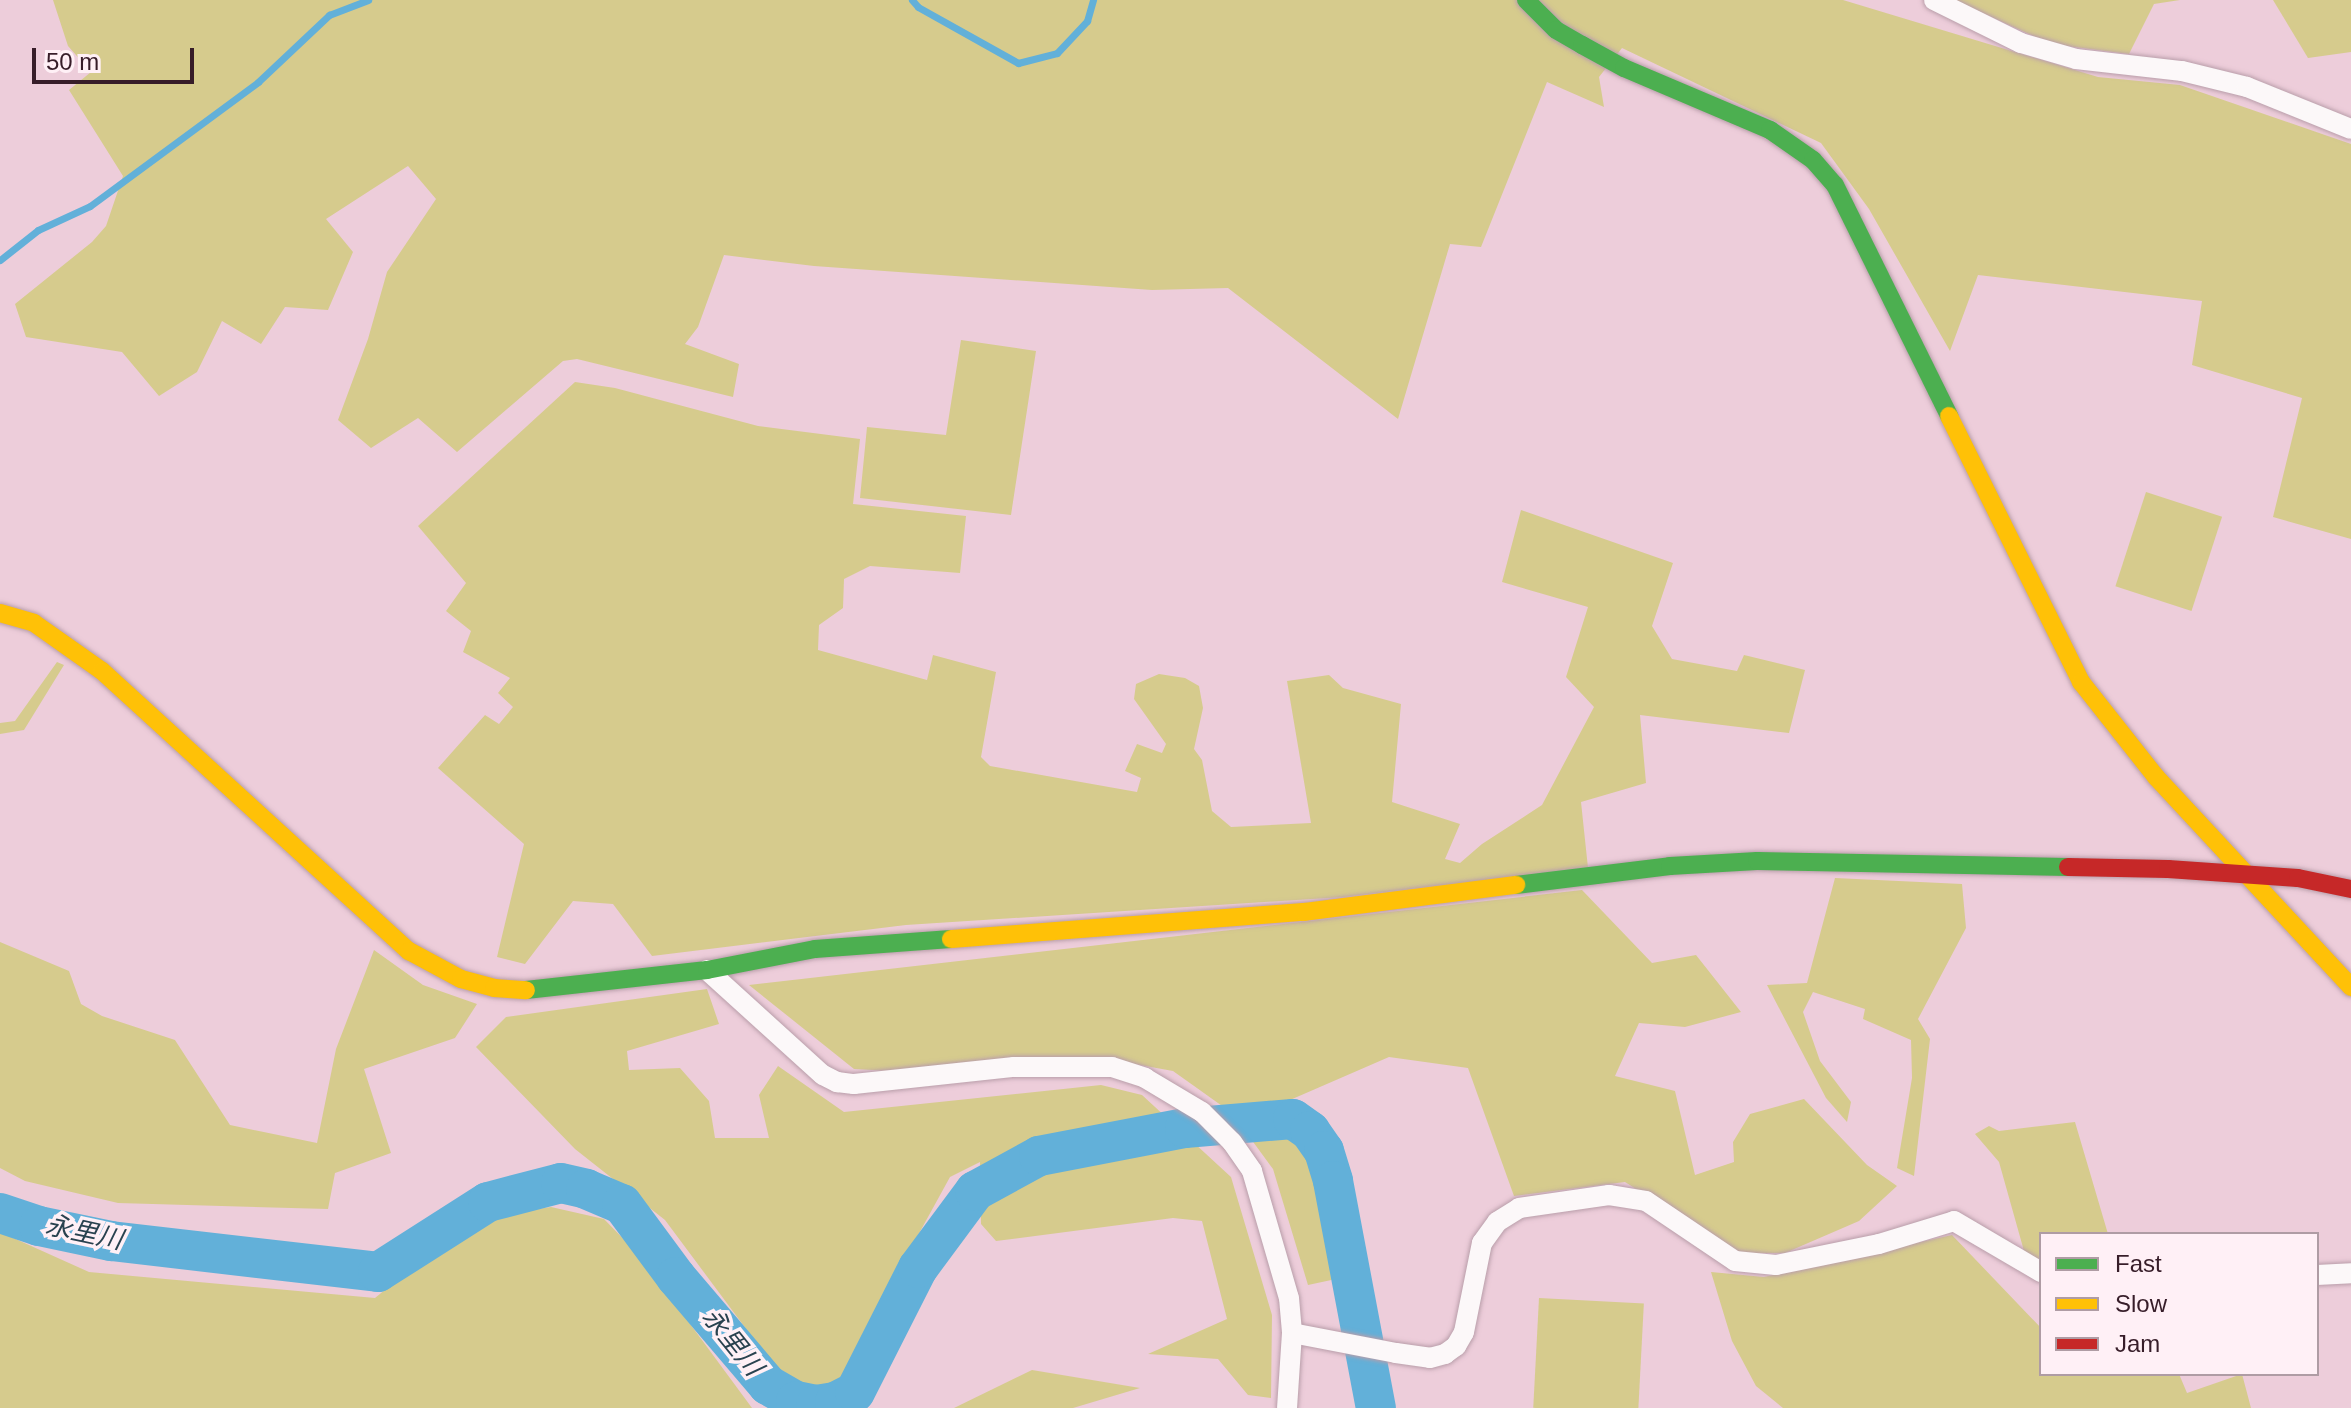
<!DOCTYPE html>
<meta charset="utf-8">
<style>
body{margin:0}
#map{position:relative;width:2351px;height:1408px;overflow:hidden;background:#edcdda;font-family:Arial,"Noto Sans JP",sans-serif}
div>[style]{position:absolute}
.green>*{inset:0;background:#d6cb8d;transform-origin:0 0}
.stream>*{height:7px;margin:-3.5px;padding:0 3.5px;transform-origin:3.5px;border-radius:3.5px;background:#62b0d9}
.river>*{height:40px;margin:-20px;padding:0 20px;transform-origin:20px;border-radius:20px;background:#62b0d9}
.roads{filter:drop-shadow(0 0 2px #b99eaa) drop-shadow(0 0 2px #b99eaa)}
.street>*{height:20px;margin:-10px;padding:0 10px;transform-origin:10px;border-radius:10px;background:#fcf8f9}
.fast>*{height:18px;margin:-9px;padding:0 9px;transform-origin:9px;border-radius:9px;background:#4caf50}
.slow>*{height:18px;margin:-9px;padding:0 9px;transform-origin:9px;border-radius:9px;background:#ffc107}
.jam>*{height:18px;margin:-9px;padding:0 9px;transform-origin:9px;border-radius:9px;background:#c62828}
span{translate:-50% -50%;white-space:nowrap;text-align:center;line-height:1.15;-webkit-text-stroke:7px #fff0f6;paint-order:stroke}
.water-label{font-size:26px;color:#29424f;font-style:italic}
.legend{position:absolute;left:2039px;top:1232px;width:280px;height:144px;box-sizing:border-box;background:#fff0f6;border:2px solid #af9ca4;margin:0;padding:10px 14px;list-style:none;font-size:24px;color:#371d29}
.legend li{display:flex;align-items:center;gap:16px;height:40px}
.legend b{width:40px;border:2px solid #af9ca4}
.scale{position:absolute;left:32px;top:48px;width:162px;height:36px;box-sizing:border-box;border:4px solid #371d29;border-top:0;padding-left:10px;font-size:24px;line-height:28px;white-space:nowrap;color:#371d29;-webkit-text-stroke:6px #fff0f6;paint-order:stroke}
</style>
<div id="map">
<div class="green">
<div style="clip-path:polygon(53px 0,1843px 0,2098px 77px,2180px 85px,2351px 144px,2351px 539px,2273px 517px,2302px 398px,2192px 365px,2202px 301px,1978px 275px,1950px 351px,1869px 209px,1821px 143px,1622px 48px,1599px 77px,1604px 107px,1547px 82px,1481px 247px,1450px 244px,1398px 419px,1228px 288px,1152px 290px,814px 266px,724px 255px,698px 327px,685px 344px,739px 364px,733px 397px,577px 359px,563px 361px,457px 452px,418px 418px,371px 448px,338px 420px,368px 339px,387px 272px,436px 199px,408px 166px,326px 219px,353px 252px,328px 310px,285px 307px,261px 344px,222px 321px,197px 372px,159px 396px,122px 352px,26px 337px,15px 304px,92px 242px,106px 226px,123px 176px,69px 90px,91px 72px,68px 46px)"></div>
<div style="clip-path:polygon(1954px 0,2180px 0,2154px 4px,2129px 54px,2051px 44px)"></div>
<div style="clip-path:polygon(2273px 0,2351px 0,2351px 52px,2308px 58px)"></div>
<div style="clip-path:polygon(961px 340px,1036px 351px,1011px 515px,860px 498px,867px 427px,946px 435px)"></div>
<div style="clip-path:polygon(575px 382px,615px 388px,758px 426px,860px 439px,853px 504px,966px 516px,960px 573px,870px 566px,844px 579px,843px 608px,819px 625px,818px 650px,927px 680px,933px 655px,996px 672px,981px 757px,990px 766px,1137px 792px,1141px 778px,1125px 771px,1137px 744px,1162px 753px,1166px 744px,1134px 699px,1136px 684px,1159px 674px,1185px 678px,1199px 686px,1203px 708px,1194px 749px,1202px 760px,1212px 811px,1231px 827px,1311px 823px,1287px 681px,1329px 675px,1343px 688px,1401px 704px,1392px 802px,1460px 824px,1445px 859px,1460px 863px,1482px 844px,1542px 805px,1594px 707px,1566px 677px,1588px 607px,1502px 582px,1521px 510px,1673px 563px,1652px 626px,1672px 659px,1737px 671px,1744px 655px,1805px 670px,1789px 733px,1640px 715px,1646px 783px,1581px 802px,1588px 868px,1343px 897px,906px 925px,652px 956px,613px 904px,573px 901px,525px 964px,497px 957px,524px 844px,438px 768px,485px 715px,499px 724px,513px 707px,498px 693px,510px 678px,463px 652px,471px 631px,446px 611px,466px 583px,418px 526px)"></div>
<div style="left:2146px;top:492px;width:80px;height:99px;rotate:18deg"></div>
<div style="clip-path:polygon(57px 662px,64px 665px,24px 730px,0 734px,0 723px,15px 721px)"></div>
<div style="clip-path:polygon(1835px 878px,1962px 884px,1966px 928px,1918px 1019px,1930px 1039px,1914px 1176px,1897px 1168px,1912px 1078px,1911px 1040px,1863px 1019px,1865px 1009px,1813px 992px,1803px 1012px,1820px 1061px,1851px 1102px,1847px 1122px,1826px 1098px,1767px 985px,1807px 983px)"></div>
<div style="clip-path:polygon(1582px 890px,1652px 963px,1696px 955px,1741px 1012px,1685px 1027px,1639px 1023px,1615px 1076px,1675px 1091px,1695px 1175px,1734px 1162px,1733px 1142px,1750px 1114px,1804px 1099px,1867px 1165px,1897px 1186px,1859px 1221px,1785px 1253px,1738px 1253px,1625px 1182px,1514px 1196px,1468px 1068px,1389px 1057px,1290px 1100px,1292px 1131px,1308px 1147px,1336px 1279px,1308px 1285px,1273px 1169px,1232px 1113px,1173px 1071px,1096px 1057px,891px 1071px,854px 1069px,749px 985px)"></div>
<div style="clip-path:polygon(0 942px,69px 971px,81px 1004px,102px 1016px,175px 1040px,230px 1125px,317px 1143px,336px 1049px,374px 950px,423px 985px,477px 1004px,455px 1038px,364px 1069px,391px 1153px,335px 1173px,328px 1209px,118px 1203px,25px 1181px,0 1168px)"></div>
<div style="clip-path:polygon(707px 989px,719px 1024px,627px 1051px,629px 1070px,680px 1068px,709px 1101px,715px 1138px,769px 1138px,759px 1095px,778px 1066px,844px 1112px,1101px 1085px,1142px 1095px,1231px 1177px,1272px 1315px,1271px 1398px,1248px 1395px,1218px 1359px,1148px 1354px,1227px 1319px,1202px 1221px,1173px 1218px,996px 1241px,981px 1224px,980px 1162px,950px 1177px,851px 1357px,841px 1385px,812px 1389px,773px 1365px,665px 1220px,575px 1149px,476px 1047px,506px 1017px)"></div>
<div style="clip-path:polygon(2075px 1122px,2108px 1234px,2041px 1234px,2041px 1263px,2024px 1251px,1999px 1162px,1975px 1134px,1989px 1126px,1999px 1131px)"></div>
<div style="clip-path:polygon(551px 1207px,604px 1219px,640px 1256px,752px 1408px,0 1408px,0 1232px,89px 1272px,375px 1298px,447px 1239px,502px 1214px)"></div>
<div style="clip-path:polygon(1952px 1235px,2041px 1328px,2041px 1374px,2179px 1374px,2187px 1393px,2242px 1374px,2251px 1408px,1783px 1408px,1756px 1386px,1732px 1341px,1711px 1272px,1764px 1277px)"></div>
<div style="left:1539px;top:1298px;width:105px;height:110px;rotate:3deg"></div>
<div style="clip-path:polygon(1032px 1370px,1140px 1388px,1073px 1408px,954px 1408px)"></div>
</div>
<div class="stream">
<div style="left:912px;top:0;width:9px;rotate:49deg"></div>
<div style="left:918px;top:7px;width:115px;rotate:29.2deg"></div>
<div style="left:1018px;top:63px;width:40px;rotate:-14.4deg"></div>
<div style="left:1057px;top:53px;width:44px;rotate:-46.8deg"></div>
<div style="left:1087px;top:21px;width:22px;rotate:-74deg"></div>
<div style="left:0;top:260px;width:48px;rotate:-38.3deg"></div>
<div style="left:38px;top:230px;width:57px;rotate:-24.8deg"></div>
<div style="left:90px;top:206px;width:209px;rotate:-36.4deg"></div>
<div style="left:258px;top:82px;width:98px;rotate:-43.3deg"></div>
<div style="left:329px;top:15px;width:42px;rotate:-21deg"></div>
</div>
<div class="river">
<div style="left:0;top:1213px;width:41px;rotate:18.4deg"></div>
<div style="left:39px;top:1226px;width:74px;rotate:11.8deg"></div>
<div style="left:111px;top:1241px;width:269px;rotate:6.6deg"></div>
<div style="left:378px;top:1272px;width:130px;rotate:-32.5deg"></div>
<div style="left:488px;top:1202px;width:75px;rotate:-14.6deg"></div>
<div style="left:561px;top:1183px;width:26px;rotate:13deg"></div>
<div style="left:586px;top:1189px;width:39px;rotate:23deg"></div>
<div style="left:622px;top:1204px;width:91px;rotate:53.5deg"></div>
<div style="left:676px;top:1277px;width:142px;rotate:49.6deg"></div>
<div style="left:768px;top:1385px;width:32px;rotate:30deg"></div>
<div style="left:796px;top:1401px;width:20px;rotate:11deg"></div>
<div style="left:816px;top:1405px;width:19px;rotate:-9deg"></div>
<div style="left:835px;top:1402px;width:22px;rotate:-27deg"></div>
<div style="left:855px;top:1392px;width:139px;rotate:-63.1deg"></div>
<div style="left:918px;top:1268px;width:96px;rotate:-53.5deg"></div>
<div style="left:975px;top:1191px;width:73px;rotate:-28.7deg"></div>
<div style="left:1039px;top:1156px;width:149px;rotate:-10.9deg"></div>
<div style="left:1185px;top:1128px;width:108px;rotate:-4.8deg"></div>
<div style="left:1293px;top:1119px;width:21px;rotate:35deg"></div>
<div style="left:1310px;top:1131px;width:24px;rotate:55deg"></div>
<div style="left:1324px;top:1151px;width:31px;rotate:73deg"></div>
<div style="left:1333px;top:1181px;width:231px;rotate:79.3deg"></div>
</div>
<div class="roads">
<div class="street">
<div style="left:1934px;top:0;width:97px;rotate:26.3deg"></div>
<div style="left:2021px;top:43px;width:57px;rotate:16.2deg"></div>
<div style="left:2076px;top:59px;width:107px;rotate:6.5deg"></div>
<div style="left:2182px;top:71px;width:67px;rotate:13.8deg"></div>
<div style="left:2247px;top:87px;width:112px;rotate:22deg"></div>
<div style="left:707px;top:970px;width:156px;rotate:42.2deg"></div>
<div style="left:823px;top:1075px;width:16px;rotate:27deg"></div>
<div style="left:837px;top:1082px;width:17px;rotate:7deg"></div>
<div style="left:854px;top:1084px;width:161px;rotate:-6.1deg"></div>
<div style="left:1014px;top:1067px;width:98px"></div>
<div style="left:1112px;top:1067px;width:35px;rotate:18deg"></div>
<div style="left:1145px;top:1078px;width:66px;rotate:30.8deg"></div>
<div style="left:1202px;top:1112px;width:42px;rotate:45deg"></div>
<div style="left:1232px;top:1142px;width:35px;rotate:55deg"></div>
<div style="left:1252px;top:1171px;width:132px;rotate:73.8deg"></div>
<div style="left:1289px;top:1298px;width:35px;rotate:85deg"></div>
<div style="left:1292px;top:1333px;width:75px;rotate:93.8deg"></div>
<div style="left:2317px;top:1275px;width:34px;rotate:-3deg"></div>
<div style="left:1292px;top:1333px;width:106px;rotate:10.9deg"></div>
<div style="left:1396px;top:1353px;width:34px;rotate:8deg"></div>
<div style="left:1430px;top:1358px;width:16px;rotate:-15deg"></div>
<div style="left:1445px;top:1354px;width:14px;rotate:-36deg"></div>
<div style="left:1456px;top:1346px;width:16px;rotate:-60deg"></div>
<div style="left:1464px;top:1332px;width:91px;rotate:-78.6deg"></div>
<div style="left:1482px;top:1243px;width:26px;rotate:-54deg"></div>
<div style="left:1497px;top:1222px;width:26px;rotate:-32deg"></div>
<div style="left:1519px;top:1208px;width:91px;rotate:-8.2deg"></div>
<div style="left:1609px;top:1195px;width:37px;rotate:9deg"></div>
<div style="left:1646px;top:1201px;width:107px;rotate:34deg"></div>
<div style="left:1735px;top:1261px;width:41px;rotate:5.6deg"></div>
<div style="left:1776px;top:1265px;width:105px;rotate:-11.5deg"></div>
<div style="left:1879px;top:1244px;width:78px;rotate:-17deg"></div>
<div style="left:1954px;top:1221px;width:101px;rotate:30.4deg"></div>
</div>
<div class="fast">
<div style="left:1526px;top:0;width:42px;rotate:45deg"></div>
<div style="left:1556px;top:30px;width:30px;rotate:30deg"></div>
<div style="left:1582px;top:45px;width:48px;rotate:28.7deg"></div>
<div style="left:1624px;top:68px;width:159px;rotate:23deg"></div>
<div style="left:1770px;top:130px;width:52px;rotate:34.9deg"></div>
<div style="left:1813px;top:160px;width:33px;rotate:49deg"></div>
<div style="left:1835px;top:185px;width:258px;rotate:63.7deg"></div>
<div style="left:1516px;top:885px;width:155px;rotate:-7deg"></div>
<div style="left:1670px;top:866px;width:87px;rotate:-3.3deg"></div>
<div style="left:1757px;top:861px;width:311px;rotate:1.1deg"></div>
<div style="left:526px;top:990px;width:182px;rotate:-6.3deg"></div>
<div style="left:707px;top:970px;width:110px;rotate:-11deg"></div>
<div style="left:815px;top:949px;width:136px;rotate:-4.2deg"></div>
</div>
<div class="slow">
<div style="left:1949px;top:416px;width:297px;rotate:63.6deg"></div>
<div style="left:2081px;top:682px;width:121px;rotate:51.7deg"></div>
<div style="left:2156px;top:777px;width:287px;rotate:47.1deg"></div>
<div style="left:0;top:613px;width:35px;rotate:16deg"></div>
<div style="left:34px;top:623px;width:83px;rotate:35.2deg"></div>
<div style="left:102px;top:671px;width:416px;rotate:42.4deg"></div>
<div style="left:409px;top:951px;width:59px;rotate:28.3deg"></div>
<div style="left:461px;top:979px;width:34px;rotate:15deg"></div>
<div style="left:494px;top:988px;width:32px;rotate:4deg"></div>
<div style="left:951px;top:939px;width:354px;rotate:-4.4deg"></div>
<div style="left:1304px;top:912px;width:214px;rotate:-7.3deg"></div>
</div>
<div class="jam">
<div style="left:2068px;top:867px;width:100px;rotate:1.1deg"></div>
<div style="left:2168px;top:869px;width:130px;rotate:4deg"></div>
<div style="left:2298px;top:878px;width:54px;rotate:11.7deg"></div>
</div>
</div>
<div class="water-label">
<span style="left:84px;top:1233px;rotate:12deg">永里川</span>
<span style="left:732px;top:1342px;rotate:51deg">永里川</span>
</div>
<ul class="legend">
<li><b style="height:10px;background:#4caf50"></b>Fast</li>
<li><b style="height:10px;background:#ffc107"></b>Slow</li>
<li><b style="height:10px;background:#c62828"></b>Jam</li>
</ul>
<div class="scale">50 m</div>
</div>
